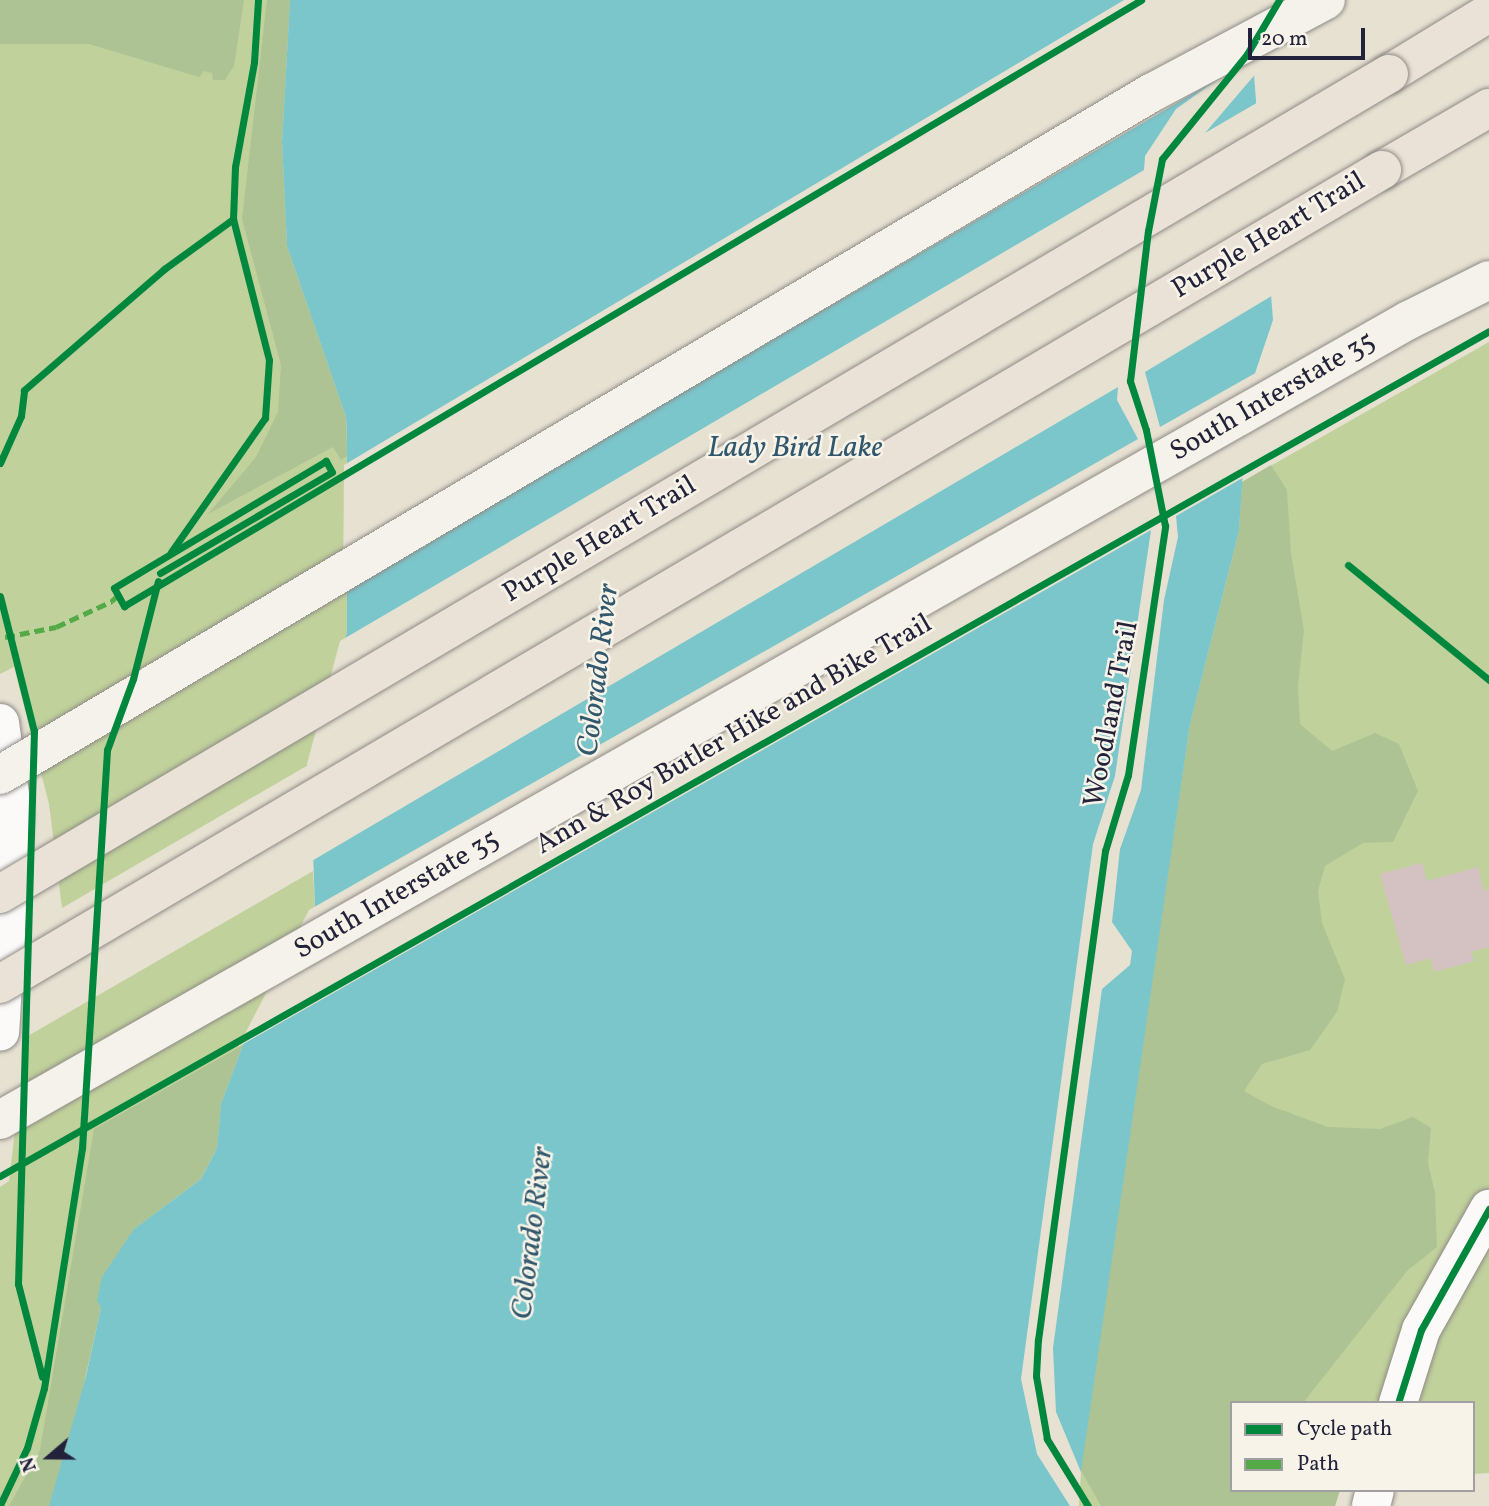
<!DOCTYPE html>
<style>
body{margin:0}
#map{position:relative;width:1489px;height:1506px;overflow:hidden;background:#e7e1d2;font-family:Vollkorn,serif}
div>[style]{position:absolute}
.green>*{inset:0;background:#c0d19b}
.forest>*{inset:0;background:#aec394}
.water>*{inset:0;background:#7bc6cb}
.pier>*{inset:0;background:#e7e1d2}
.building>*{inset:0;background:#d4c2c2}
.roads{filter:drop-shadow(0 0 2px #8e8b87) drop-shadow(0 0 2px #8e8b87)}
.street>*{height:38px;margin:-19px;padding:0 19px;transform-origin:19px;border-radius:19px;background:#fbfaf8}
.secondary>*{height:38px;margin:-19px;padding:0 19px;transform-origin:19px;border-radius:19px;background:#f5f1eb}
.highway>*{height:38px;margin:-19px;padding:0 19px;transform-origin:19px;border-radius:19px;background:#eae2d6}
.bridges{filter:drop-shadow(0 0 2px #8e8b87) drop-shadow(0 0 2px #8e8b87)}
.secondary-bridge>*{height:38px;margin:-19px;padding:0 19px;transform-origin:19px;border-radius:19px;background:#f5f1eb}
.highway-bridge>*{height:38px;margin:-19px;padding:0 19px;transform-origin:19px;border-radius:19px;background:#eae2d6}
.quiet>*{height:5px;margin-top:-2.5px;transform-origin:0;background:repeating-linear-gradient(90deg,#53aa46 0 10px,transparent 0 15px)}
.cycleway>*{height:7px;margin:-3.5px;padding:0 3.5px;transform-origin:3.5px;border-radius:3.5px;background:#00873e}
span{translate:-50% -50%;white-space:nowrap;text-align:center;line-height:1.15;-webkit-text-stroke:5px #f7f3e8;paint-order:stroke}
.street-label{font-size:28px;color:#22223b}
.water-label{font-size:30px;color:#31576c;font-style:italic}
.legend{position:absolute;left:1230px;top:1401px;width:245px;height:91px;box-sizing:border-box;background:#f7f3e8;border:2px solid #a29fa3;margin:0;padding:9px 12px;list-style:none;font-size:21px;color:#22223b}
.legend li{display:flex;align-items:center;gap:14px;height:35px}
.legend b{width:35px;border:2px solid #a29fa3}
.north{position:absolute;left:14px;top:1422px;width:70px;height:70px;-webkit-text-stroke:5px #f7f3e8;paint-order:stroke;rotate:250deg;font-size:19px;font-weight:700;line-height:28px;text-align:center;color:#22223b}
.north::after{content:'';display:block;margin:auto;width:24px;height:32px;background:#22223b;clip-path:polygon(50% 0,100% 100%,50% 72%,0 100%)}
.scale{position:absolute;left:1248px;top:28px;width:117px;height:32px;box-sizing:border-box;border:4px solid #22223b;border-top:0;padding-left:9px;font-size:21px;line-height:24px;white-space:nowrap;color:#22223b;-webkit-text-stroke:5px #f7f3e8;paint-order:stroke}
</style>
<div id="map">
<div class="green">
<div style="clip-path:polygon(0 0,290px 0,282px 142px,287px 246px,346px 417px,347px 434px,347px 632px,310px 764px,62px 908px,49px 804px,14px 667px,0 674px)"></div>
<div style="clip-path:polygon(1489px 342px,1489px 1473px,1473px 1474px,1473px 1403px,1232px 1403px,1232px 1490px,1340px 1490px,1335px 1506px,1076px 1506px,1190px 724px,1239px 531px,1242px 482px)"></div>
<div style="clip-path:polygon(313px 871px,315px 908px,243px 1045px,221px 1104px,217px 1148px,167px 1204px,134px 1229px,101px 1308px,71px 1440px,49px 1506px,0 1506px,0 1187px,9px 1181px,26px 1037px)"></div>
</div>
<div class="forest">
<div style="clip-path:polygon(0 0,244px 0,234px 66px,225px 80px,213px 80px,212px 73px,204px 71px,199px 77px,89px 44px,0 44px)"></div>
<div style="clip-path:polygon(267px 0,290px 0,282px 142px,287px 246px,346px 417px,347px 456px,341px 460px,333px 447px,208px 514px,256px 457px,278px 412px,281px 365px,242px 219px)"></div>
<div style="clip-path:polygon(1271px 465px,1287px 490px,1291px 553px,1304px 630px,1298px 686px,1300px 724px,1332px 751px,1375px 733px,1399px 744px,1418px 791px,1393px 842px,1363px 843px,1325px 866px,1318px 891px,1322px 923px,1345px 979px,1337px 1012px,1310px 1050px,1262px 1064px,1244px 1091px,1271px 1106px,1328px 1127px,1380px 1129px,1413px 1117px,1431px 1128px,1428px 1163px,1435px 1193px,1437px 1247px,1407px 1271px,1303px 1403px,1232px 1403px,1232px 1490px,1340px 1490px,1335px 1506px,1101px 1506px,1079px 1467px,1190px 724px,1239px 531px,1242px 482px)"></div>
<div style="clip-path:polygon(243px 1045px,221px 1104px,217px 1148px,201px 1179px,134px 1229px,101px 1308px,71px 1440px,49px 1506px,9px 1506px,40px 1450px,94px 1129px)"></div>
</div>
<div class="water">
<div style="clip-path:polygon(290px 0,1239px 0,1251px 36px,1273px 320px,1248px 394px,1239px 531px,1190px 724px,1076px 1506px,49px 1506px,86px 1376px,101px 1308px,97px 1300px,102px 1277px,134px 1229px,201px 1179px,217px 1148px,221px 1104px,243px 1045px,315px 908px,310px 764px,347px 632px,347px 434px,346px 417px,287px 246px,282px 142px)"></div>
</div>
<div class="pier">
<div style="clip-path:polygon(1124px 0,1243px 0,1255px 36px,1258px 71px,1205px 133px,1260px 101px,1275px 294px,1145px 372px,1160px 427px,1259px 371px,1251px 394px,1246px 476px,1176px 516px,1178px 537px,1164px 600px,1141px 790px,1120px 849px,1112px 922px,1132px 951px,1130px 965px,1102px 989px,1053px 1348px,1056px 1412px,1081px 1472px,1079px 1506px,1070px 1506px,1037px 1454px,1021px 1379px,1093px 844px,1115px 776px,1151px 530px,238px 1047px,309px 910px,1138px 439px,1117px 400px,1118px 387px,310px 862px,307px 764px,340px 641px,1144px 170px,1145px 156px,1176px 109px,1218px 79px,343px 591px,344px 465px)"></div>
</div>
<div class="building">
<div style="clip-path:polygon(1422px 863px,1427px 881px,1478px 867px,1484px 891px,1489px 889px,1489px 947px,1471px 952px,1474px 961px,1434px 972px,1431px 958px,1406px 965px,1380px 874px)"></div>
</div>
<div class="roads">
<div class="street">
<div style="left:0;top:723px;width:94px;rotate:82deg"></div>
<div style="left:13px;top:816px;width:216px;rotate:93.4deg"></div>
<div style="left:1398px;top:1403px;width:77px;rotate:-72.5deg"></div>
<div style="left:1421px;top:1330px;width:139px;rotate:-60.7deg"></div>
<div style="left:1371px;top:1506px;width:16px;rotate:-76deg"></div>
</div>
<div class="secondary">
<div style="left:0;top:1120px;width:1620px;rotate:-29.59deg"></div>
<div style="left:1409px;top:320px;width:89px;rotate:-26.6deg"></div>
</div>
<div class="highway">
<div style="left:1389px;top:74px;width:117px;rotate:-31.4deg"></div>
<div style="left:1382px;top:170px;width:124px;rotate:-30.1deg"></div>
</div>
</div>
<div class="bridges">
<div class="secondary-bridge">
<div style="left:0;top:775px;width:1338px;rotate:-30.65deg"></div>
<div style="left:1151px;top:93px;width:198px;rotate:-28deg"></div>
</div>
<div class="highway-bridge">
<div style="left:0;top:894px;width:1613px;rotate:-30.56deg"></div>
<div style="left:0;top:984px;width:1604px;rotate:-30.5deg"></div>
</div>
</div>
<div class="quiet">
<div style="left:5px;top:637px;width:52px;rotate:-11.1deg"></div>
<div style="left:56px;top:627px;width:62px;rotate:-24.9deg"></div>
<div style="left:112px;top:601px;width:13px;rotate:-45deg"></div>
</div>
<div class="cycleway">
<div style="left:0;top:463px;width:51px;rotate:-65.9deg"></div>
<div style="left:21px;top:416px;width:26px;rotate:-83deg"></div>
<div style="left:24px;top:390px;width:185px;rotate:-40.8deg"></div>
<div style="left:164px;top:269px;width:85px;rotate:-35.9deg"></div>
<div style="left:171px;top:552px;width:164px;rotate:-55deg"></div>
<div style="left:265px;top:418px;width:58px;rotate:-86.1deg"></div>
<div style="left:269px;top:360px;width:146px;rotate:-104.3deg"></div>
<div style="left:233px;top:219px;width:52px;rotate:-87.8deg"></div>
<div style="left:235px;top:167px;width:107px;rotate:-79.7deg"></div>
<div style="left:254px;top:62px;width:62px;rotate:-86.3deg"></div>
<div style="left:1348px;top:565px;width:182px;rotate:39.2deg"></div>
<div style="left:160px;top:573px;width:199px;rotate:-30.4deg"></div>
<div style="left:332px;top:472px;width:13px;rotate:-119deg"></div>
<div style="left:326px;top:461px;width:247px;rotate:149.1deg"></div>
<div style="left:114px;top:588px;width:21px;rotate:61deg"></div>
<div style="left:124px;top:606px;width:1184px;rotate:-30.79deg"></div>
<div style="left:0;top:596px;width:139px;rotate:75.9deg"></div>
<div style="left:34px;top:731px;width:553px;rotate:91.66deg"></div>
<div style="left:18px;top:1284px;width:96px;rotate:75.5deg"></div>
<div style="left:0;top:1176px;width:1712px;rotate:-29.57deg"></div>
<div style="left:1398px;top:1403px;width:77px;rotate:-72.5deg"></div>
<div style="left:1421px;top:1330px;width:139px;rotate:-60.7deg"></div>
<div style="left:0;top:1505px;width:63px;rotate:-64.7deg"></div>
<div style="left:27px;top:1448px;width:62px;rotate:-74.2deg"></div>
<div style="left:44px;top:1388px;width:243px;rotate:-81deg"></div>
<div style="left:82px;top:1148px;width:399px;rotate:-86.4deg"></div>
<div style="left:107px;top:750px;width:76px;rotate:-69.9deg"></div>
<div style="left:133px;top:679px;width:101px;rotate:-75.7deg"></div>
<div style="left:1088px;top:1506px;width:79px;rotate:-121.5deg"></div>
<div style="left:1047px;top:1439px;width:64px;rotate:-99.9deg"></div>
<div style="left:1036px;top:1376px;width:36px;rotate:-87deg"></div>
<div style="left:1038px;top:1340px;width:494px;rotate:-82.2deg"></div>
<div style="left:1105px;top:851px;width:79px;rotate:-73.2deg"></div>
<div style="left:1128px;top:775px;width:252px;rotate:-81.5deg"></div>
<div style="left:1165px;top:526px;width:98px;rotate:-101.2deg"></div>
<div style="left:1146px;top:430px;width:52px;rotate:-108.1deg"></div>
<div style="left:1130px;top:381px;width:151px;rotate:-83.2deg"></div>
<div style="left:1148px;top:231px;width:73px;rotate:-79deg"></div>
<div style="left:1162px;top:159px;width:135px;rotate:-51deg"></div>
<div style="left:1247px;top:54px;width:63px;rotate:-59.3deg"></div>
</div>
<div class="street-label">
<span style="left:1269px;top:236px;rotate:-31deg">Purple Heart Trail</span>
<span style="left:1273px;top:397px;rotate:-30deg">South Interstate 35</span>
<span style="left:600px;top:540px;rotate:-31deg">Purple Heart Trail</span>
<span style="left:1112px;top:714px;rotate:-79deg">Woodland Trail</span>
<span style="left:734px;top:735px;rotate:-30deg">Ann &amp; Roy Butler Hike and Bike Trail</span>
<span style="left:397px;top:895px;rotate:-30deg">South Interstate 35</span>
</div>
<div class="water-label">
<span style="left:795px;top:448px">Lady Bird Lake</span>
<span style="left:599px;top:670px;rotate:-83deg">Colorado River</span>
<span style="left:533px;top:1233px;rotate:-83deg">Colorado River</span>
</div>
<ul class="legend">
<li><b style="height:9px;background:#00873e"></b>Cycle path</li>
<li><b style="height:9px;background:#53aa46"></b>Path</li>
</ul>
<div class="north">N</div>
<div class="scale">20 m</div>
</div>
